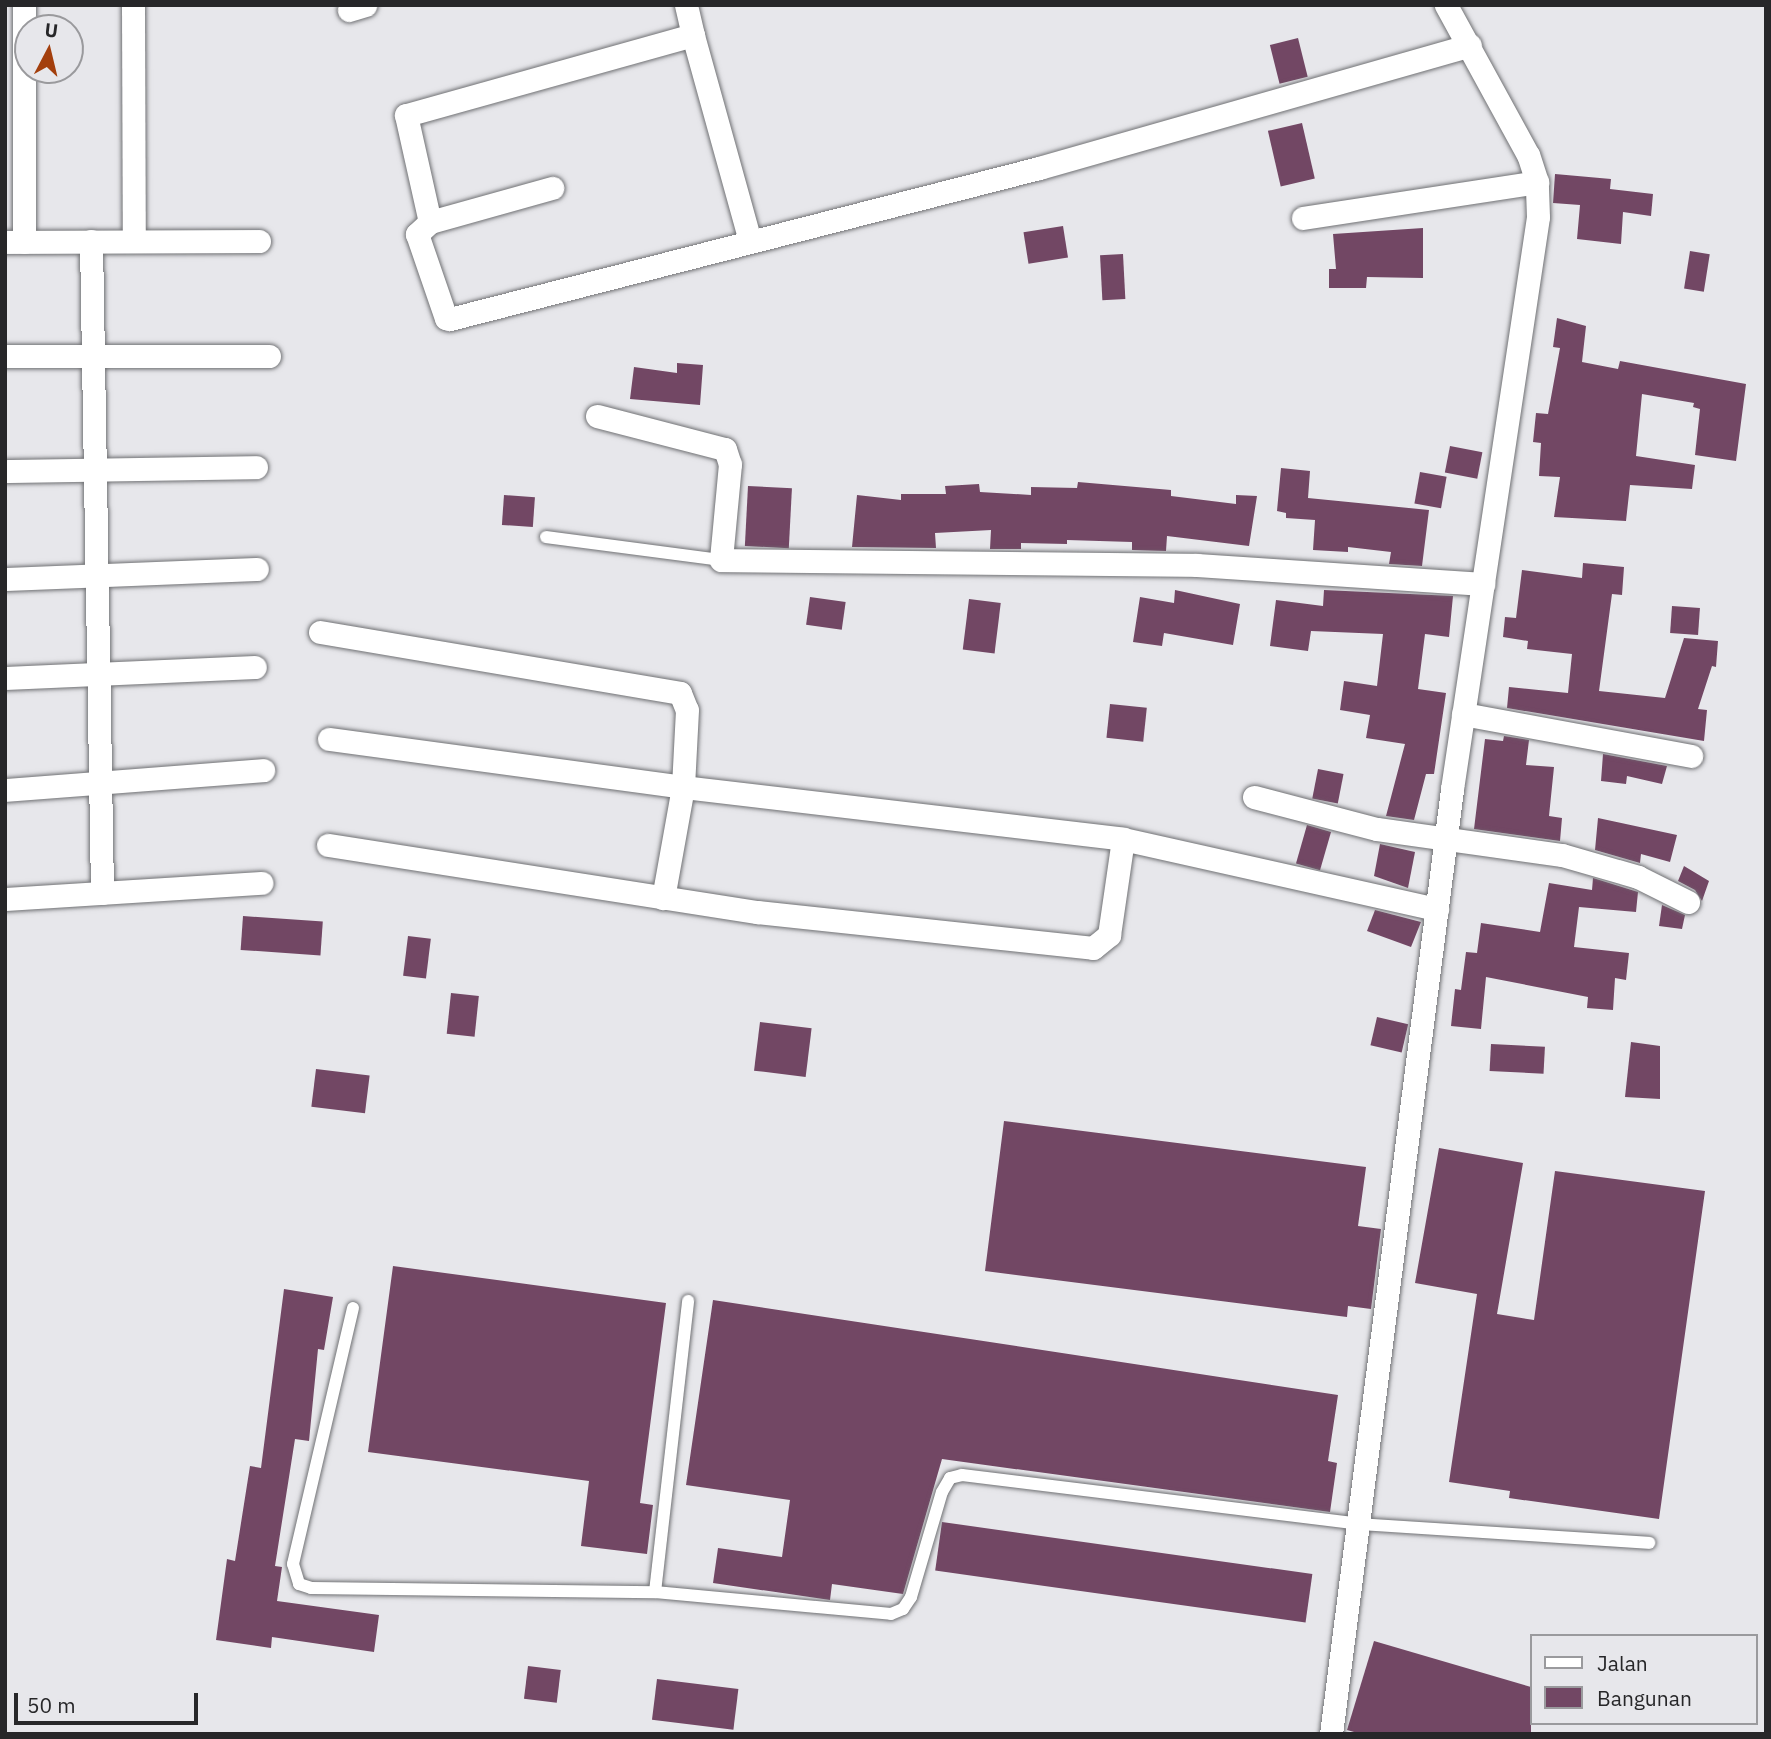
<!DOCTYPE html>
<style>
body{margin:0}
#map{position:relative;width:1771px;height:1739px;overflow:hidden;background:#e7e7eb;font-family:"IBM Plex Sans",sans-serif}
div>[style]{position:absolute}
.building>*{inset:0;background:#724764;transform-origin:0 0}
.roads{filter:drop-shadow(0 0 2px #707174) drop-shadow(0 0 2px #707174)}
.lane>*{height:12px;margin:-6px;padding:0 6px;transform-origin:6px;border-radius:6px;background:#fff}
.street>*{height:23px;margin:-11.5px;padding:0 11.5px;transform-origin:11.5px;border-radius:11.5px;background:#fff}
span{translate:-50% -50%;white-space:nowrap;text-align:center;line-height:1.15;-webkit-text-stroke:7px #e7e7eb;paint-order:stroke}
.frame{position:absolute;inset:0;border:7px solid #272729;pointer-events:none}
.legend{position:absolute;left:1530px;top:1634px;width:228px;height:91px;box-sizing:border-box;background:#e7e7eb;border:2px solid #9a9a9d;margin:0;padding:9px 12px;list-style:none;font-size:21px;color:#272729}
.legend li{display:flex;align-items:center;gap:14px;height:35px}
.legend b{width:35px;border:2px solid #9a9a9d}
.north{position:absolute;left:14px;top:14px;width:70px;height:70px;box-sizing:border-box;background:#e7e7eb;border:2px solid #9a9a9d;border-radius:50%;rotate:7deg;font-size:19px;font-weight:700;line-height:28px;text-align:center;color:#272729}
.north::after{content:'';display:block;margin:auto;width:24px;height:32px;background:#a33f0d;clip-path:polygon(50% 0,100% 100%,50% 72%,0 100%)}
.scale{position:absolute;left:14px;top:1693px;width:184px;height:32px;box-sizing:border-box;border:4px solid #272729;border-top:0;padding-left:9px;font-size:21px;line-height:24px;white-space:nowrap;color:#272729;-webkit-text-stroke:5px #e7e7eb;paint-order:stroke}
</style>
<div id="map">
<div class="building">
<div style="left:1298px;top:38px;width:40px;height:29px;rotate:76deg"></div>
<div style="left:1302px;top:123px;width:57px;height:35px;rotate:77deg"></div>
<div style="clip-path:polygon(1555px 174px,1611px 179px,1610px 189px,1653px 194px,1651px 216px,1623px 212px,1621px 244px,1577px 239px,1580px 205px,1553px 203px)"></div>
<div style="left:1063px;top:226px;width:32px;height:40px;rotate:81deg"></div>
<div style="clip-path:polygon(1423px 228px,1423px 278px,1367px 277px,1366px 288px,1329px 288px,1329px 269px,1336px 269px,1333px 234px)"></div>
<div style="left:1690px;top:251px;width:20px;height:38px;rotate:9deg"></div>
<div style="left:1123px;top:254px;width:45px;height:23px;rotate:87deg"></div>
<div style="clip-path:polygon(1557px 318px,1586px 326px,1582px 362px,1618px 369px,1620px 361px,1746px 384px,1736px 461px,1695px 455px,1700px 409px,1693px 407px,1694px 403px,1642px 394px,1636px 456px,1695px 465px,1692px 489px,1630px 485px,1626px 521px,1554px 517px,1560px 477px,1539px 476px,1541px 443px,1533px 442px,1536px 413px,1548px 414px,1560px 348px,1553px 347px)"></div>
<div style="clip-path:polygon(677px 363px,703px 365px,700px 405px,630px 399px,634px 367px,677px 373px)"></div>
<div style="left:1450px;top:446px;width:33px;height:27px;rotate:11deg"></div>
<div style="clip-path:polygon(1281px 468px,1310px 471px,1308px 498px,1429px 510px,1422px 566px,1389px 564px,1391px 552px,1348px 547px,1348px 552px,1313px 550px,1315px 520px,1286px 518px,1286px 513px,1277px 511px)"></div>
<div style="left:1420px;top:472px;width:27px;height:32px;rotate:10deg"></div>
<div style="clip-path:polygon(1078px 482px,1171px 490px,1171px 496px,1236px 504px,1236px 495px,1257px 496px,1249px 546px,1167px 536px,1166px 551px,1132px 550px,1132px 542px,1067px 540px,1067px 544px,1021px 543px,1021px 549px,990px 549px,991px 530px,935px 533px,936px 548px,852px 547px,857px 495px,901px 500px,901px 494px,946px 494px,945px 486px,979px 484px,980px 492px,1031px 495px,1031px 487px,1077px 488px)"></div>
<div style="left:748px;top:486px;width:44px;height:60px;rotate:3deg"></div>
<div style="left:504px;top:495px;width:31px;height:30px;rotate:4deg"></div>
<div style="clip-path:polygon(1583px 563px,1624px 567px,1622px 595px,1612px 594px,1599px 691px,1665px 698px,1684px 638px,1718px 641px,1716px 667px,1712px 666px,1698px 709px,1707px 710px,1704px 741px,1507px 708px,1509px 687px,1568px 693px,1572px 654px,1527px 649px,1528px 641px,1503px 637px,1505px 617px,1516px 618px,1522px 570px,1582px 578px)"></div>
<div style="clip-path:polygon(1175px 590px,1240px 604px,1233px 645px,1164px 633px,1162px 646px,1133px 642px,1140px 597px,1174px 603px)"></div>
<div style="clip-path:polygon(1324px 590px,1453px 596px,1449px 637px,1425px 634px,1418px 689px,1446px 693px,1434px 774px,1426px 774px,1414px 820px,1386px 816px,1405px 744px,1366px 738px,1370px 715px,1340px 710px,1344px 681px,1377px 686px,1383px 634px,1311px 631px,1308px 651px,1270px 646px,1276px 600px,1323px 606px)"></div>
<div style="left:810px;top:597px;width:36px;height:28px;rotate:8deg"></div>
<div style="left:969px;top:599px;width:32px;height:51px;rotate:7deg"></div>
<div style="left:1672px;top:606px;width:28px;height:27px;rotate:4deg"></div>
<div style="left:1110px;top:704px;width:37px;height:34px;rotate:6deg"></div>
<div style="clip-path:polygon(1504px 736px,1529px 740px,1526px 765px,1554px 767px,1549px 816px,1562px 818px,1560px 841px,1474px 829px,1485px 739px,1503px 741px)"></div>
<div style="clip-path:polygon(1603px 754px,1667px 766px,1662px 784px,1627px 776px,1626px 784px,1601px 781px)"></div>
<div style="left:1318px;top:769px;width:26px;height:30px;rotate:11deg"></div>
<div style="clip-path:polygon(1598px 818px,1677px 835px,1670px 862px,1641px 854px,1640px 863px,1595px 850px)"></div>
<div style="left:1307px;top:825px;width:25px;height:40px;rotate:16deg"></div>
<div style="clip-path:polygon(1380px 844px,1415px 852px,1408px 888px,1374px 876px)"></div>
<div style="clip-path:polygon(1684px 866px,1709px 881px,1702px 901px,1695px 890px,1678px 881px)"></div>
<div style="clip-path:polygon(1593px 878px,1638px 892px,1636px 912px,1579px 907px,1574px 947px,1629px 953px,1626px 980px,1615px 978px,1613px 1010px,1587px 1008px,1588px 997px,1486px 977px,1481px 1029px,1451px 1026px,1455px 989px,1461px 990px,1466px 952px,1477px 953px,1481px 923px,1540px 932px,1549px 883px,1592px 890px)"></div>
<div style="clip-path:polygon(1662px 905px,1685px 915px,1682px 929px,1659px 926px)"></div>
<div style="clip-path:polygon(1375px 910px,1421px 922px,1411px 947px,1367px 931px)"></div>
<div style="left:243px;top:916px;width:80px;height:34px;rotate:4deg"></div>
<div style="left:408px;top:936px;width:23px;height:40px;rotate:7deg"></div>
<div style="left:451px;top:993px;width:28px;height:41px;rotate:6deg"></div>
<div style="left:1377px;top:1017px;width:32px;height:29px;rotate:13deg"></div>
<div style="left:760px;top:1022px;width:52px;height:49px;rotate:7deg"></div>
<div style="clip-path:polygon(1631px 1042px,1660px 1046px,1660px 1099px,1625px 1097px)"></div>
<div style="left:1491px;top:1044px;width:54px;height:27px;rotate:3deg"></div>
<div style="left:316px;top:1069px;width:54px;height:38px;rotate:7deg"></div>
<div style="clip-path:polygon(1004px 1121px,1366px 1167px,1358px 1226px,1381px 1229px,1371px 1309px,1348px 1306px,1347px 1317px,985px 1271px)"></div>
<div style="clip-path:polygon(1439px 1148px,1523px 1163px,1497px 1314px,1534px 1320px,1555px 1171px,1705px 1191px,1659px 1519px,1509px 1498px,1510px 1491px,1449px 1482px,1477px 1294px,1415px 1283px)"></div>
<div style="clip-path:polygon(393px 1266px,666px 1303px,640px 1503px,653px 1505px,647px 1554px,581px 1546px,589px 1481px,368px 1452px)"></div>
<div style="clip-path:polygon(284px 1289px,333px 1297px,324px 1350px,318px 1349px,309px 1441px,295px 1439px,275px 1566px,282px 1567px,277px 1601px,379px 1615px,374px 1652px,272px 1637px,271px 1648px,216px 1640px,227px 1559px,235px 1561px,250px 1466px,261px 1468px)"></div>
<div style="clip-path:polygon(713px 1300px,1338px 1395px,1328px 1461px,1337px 1463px,1330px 1512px,942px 1459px,903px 1594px,832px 1584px,830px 1600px,713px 1583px,718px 1548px,782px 1557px,790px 1500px,686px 1485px)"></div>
<div style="left:942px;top:1522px;width:374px;height:49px;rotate:8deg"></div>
<div style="clip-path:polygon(1374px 1641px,1531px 1687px,1531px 1734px,1361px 1734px,1347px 1730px)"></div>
<div style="left:528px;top:1666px;width:33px;height:33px;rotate:7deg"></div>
<div style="left:657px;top:1679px;width:82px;height:41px;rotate:7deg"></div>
</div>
<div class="roads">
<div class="lane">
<div style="left:546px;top:537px;width:177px;rotate:7.5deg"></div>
<div style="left:353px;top:1308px;width:263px;rotate:103.2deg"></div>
<div style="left:293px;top:1564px;width:21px;rotate:73deg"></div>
<div style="left:299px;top:1584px;width:13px;rotate:18deg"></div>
<div style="left:311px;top:1588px;width:344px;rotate:0.7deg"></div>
<div style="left:655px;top:1592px;width:237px;rotate:5.3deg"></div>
<div style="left:891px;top:1614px;width:13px;rotate:-23deg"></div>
<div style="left:903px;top:1609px;width:14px;rotate:-56deg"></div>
<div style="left:911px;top:1597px;width:109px;rotate:-73.6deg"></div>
<div style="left:942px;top:1492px;width:16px;rotate:-60deg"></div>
<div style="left:950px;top:1478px;width:12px;rotate:-14deg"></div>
<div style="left:962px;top:1475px;width:400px;rotate:7deg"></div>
<div style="left:1359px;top:1524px;width:291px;rotate:3.7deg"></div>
<div style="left:655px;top:1592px;width:293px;rotate:-83.5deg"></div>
</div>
<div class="street">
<div style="left:24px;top:5px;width:237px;rotate:90deg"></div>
<div style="left:133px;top:5px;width:236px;rotate:89.8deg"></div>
<div style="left:686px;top:5px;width:31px;rotate:77deg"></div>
<div style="left:349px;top:10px;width:17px;rotate:-17deg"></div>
<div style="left:1303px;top:218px;width:237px;rotate:-8.7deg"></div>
<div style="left:430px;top:222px;width:127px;rotate:-15.6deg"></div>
<div style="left:91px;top:241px;width:652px;rotate:89.03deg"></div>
<div style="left:750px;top:241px;width:214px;rotate:-105.5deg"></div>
<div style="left:693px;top:35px;width:298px;rotate:164.4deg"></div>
<div style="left:406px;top:115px;width:110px;rotate:77.4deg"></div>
<div style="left:430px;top:222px;width:18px;rotate:137deg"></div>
<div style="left:417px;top:234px;width:89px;rotate:71deg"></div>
<div style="left:446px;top:318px;width:4px;rotate:14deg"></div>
<div style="left:450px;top:319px;width:608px;rotate:-14.38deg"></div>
<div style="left:1039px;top:168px;width:448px;rotate:-15.9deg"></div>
<div style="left:5px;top:242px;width:254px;rotate:-0.2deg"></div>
<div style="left:5px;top:356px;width:264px"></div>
<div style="left:597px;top:416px;width:132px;rotate:14.5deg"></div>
<div style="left:725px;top:449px;width:16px;rotate:72deg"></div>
<div style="left:730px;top:464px;width:96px;rotate:95.4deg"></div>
<div style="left:721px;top:560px;width:476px;rotate:0.6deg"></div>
<div style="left:1197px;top:565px;width:287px;rotate:3.8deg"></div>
<div style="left:5px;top:471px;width:251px;rotate:-0.9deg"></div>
<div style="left:5px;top:579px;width:252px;rotate:-2.3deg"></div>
<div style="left:320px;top:632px;width:365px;rotate:9.6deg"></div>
<div style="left:680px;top:693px;width:18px;rotate:68deg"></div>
<div style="left:687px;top:710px;width:77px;rotate:93deg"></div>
<div style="left:683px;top:787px;width:113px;rotate:100.2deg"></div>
<div style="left:5px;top:678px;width:250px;rotate:-2.5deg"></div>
<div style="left:1463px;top:714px;width:232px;rotate:10.4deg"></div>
<div style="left:329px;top:739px;width:357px;rotate:7.7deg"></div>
<div style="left:683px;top:787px;width:443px;rotate:6.7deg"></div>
<div style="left:1123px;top:839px;width:322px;rotate:12.6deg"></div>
<div style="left:5px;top:790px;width:259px;rotate:-4.4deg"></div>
<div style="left:1254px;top:797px;width:127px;rotate:14.6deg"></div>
<div style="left:1377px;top:829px;width:187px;rotate:8deg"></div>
<div style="left:1562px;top:855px;width:79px;rotate:16.1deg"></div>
<div style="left:1638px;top:877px;width:56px;rotate:26.6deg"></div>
<div style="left:328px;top:845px;width:434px;rotate:8.9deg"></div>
<div style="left:757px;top:912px;width:338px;rotate:6.1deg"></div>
<div style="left:1093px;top:948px;width:21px;rotate:-39deg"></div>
<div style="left:1109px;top:935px;width:97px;rotate:-81.7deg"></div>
<div style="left:5px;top:899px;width:257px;rotate:-3.6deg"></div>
<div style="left:1331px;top:1734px;width:953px;rotate:-82.7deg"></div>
<div style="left:1452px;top:789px;width:578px;rotate:-81.45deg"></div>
<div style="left:1538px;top:217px;width:35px;rotate:-92deg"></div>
<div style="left:1537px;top:182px;width:28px;rotate:-108deg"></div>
<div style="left:1528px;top:155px;width:171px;rotate:-118.7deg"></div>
</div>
</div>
<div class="frame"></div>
<ul class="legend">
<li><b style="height:9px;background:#fff"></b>Jalan</li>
<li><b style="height:19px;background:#724764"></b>Bangunan</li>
</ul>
<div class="north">U</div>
<div class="scale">50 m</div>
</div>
